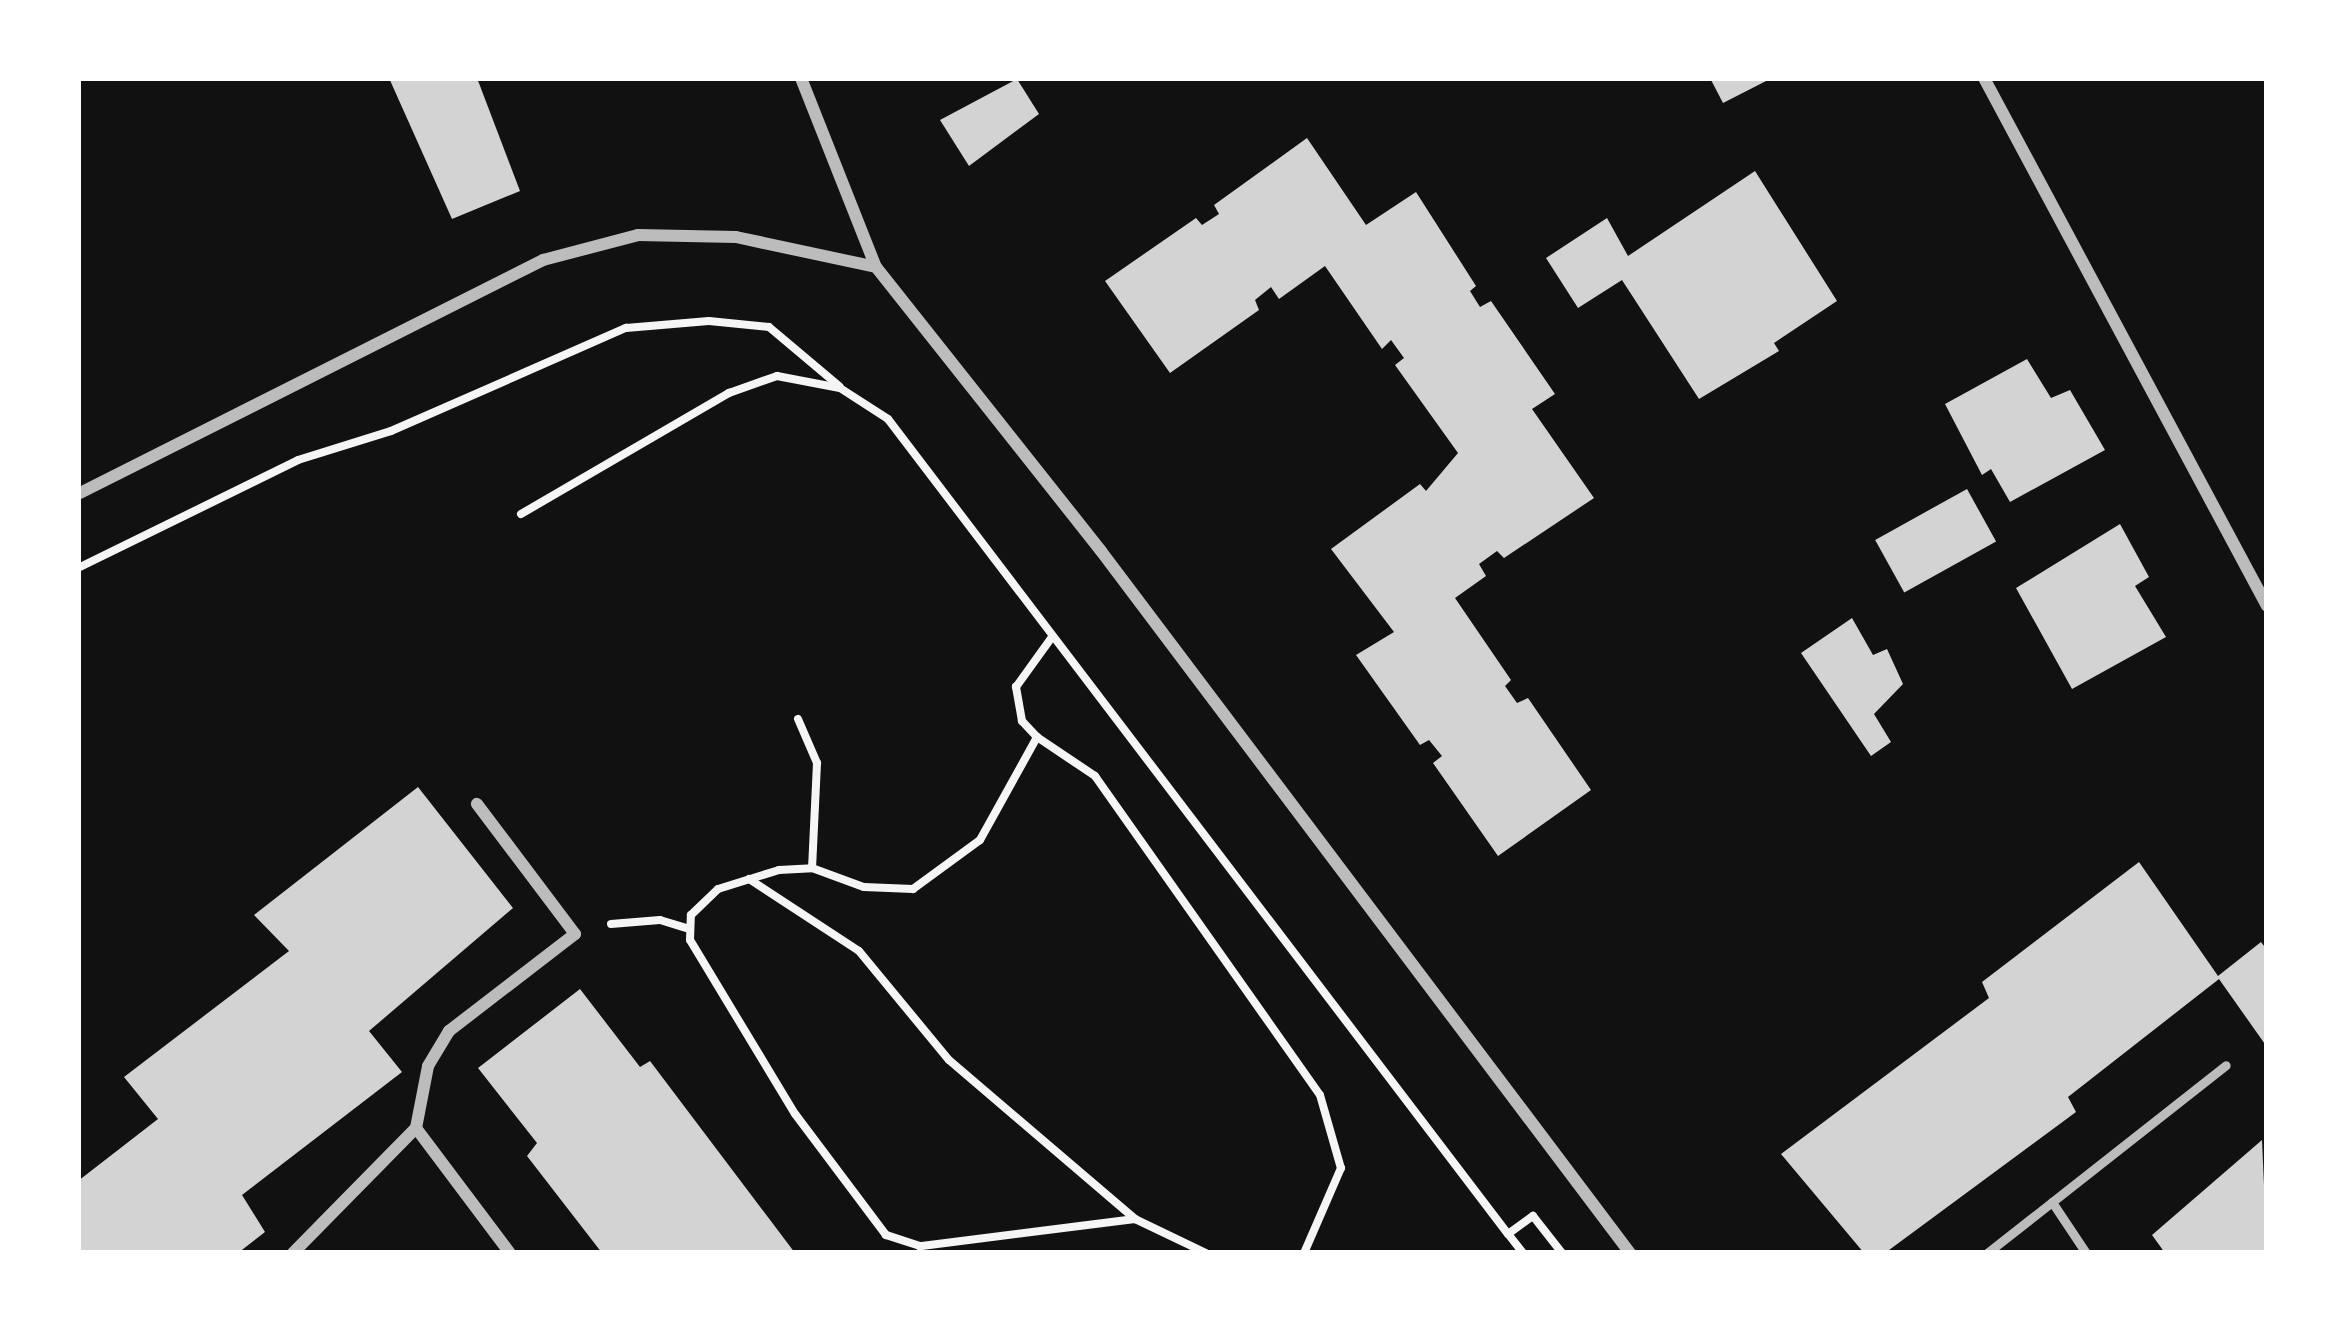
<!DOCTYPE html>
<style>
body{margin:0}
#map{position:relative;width:2345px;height:1331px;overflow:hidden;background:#111;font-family:"IBM Plex Serif",serif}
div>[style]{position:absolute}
.building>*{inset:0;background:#d3d3d3;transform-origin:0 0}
.path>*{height:8px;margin:-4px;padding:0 4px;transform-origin:4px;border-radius:4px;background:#f5f5f5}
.service>*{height:9px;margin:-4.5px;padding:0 4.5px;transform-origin:4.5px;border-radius:4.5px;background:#bcbcbc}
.minor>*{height:12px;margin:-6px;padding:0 6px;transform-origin:6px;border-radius:6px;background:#bcbcbc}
span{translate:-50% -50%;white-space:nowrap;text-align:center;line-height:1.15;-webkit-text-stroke:9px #fff;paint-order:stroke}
.frame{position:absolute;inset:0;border:81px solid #fff;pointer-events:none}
</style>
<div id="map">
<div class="building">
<div style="clip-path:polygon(389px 78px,477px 78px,520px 191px,452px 219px)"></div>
<div style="clip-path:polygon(1710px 78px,1772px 78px,1723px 103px)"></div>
<div style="clip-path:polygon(1017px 79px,1039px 114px,969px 166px,940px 120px)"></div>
<div style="clip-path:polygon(1307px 138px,1366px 225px,1416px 192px,1476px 286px,1470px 291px,1480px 307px,1491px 301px,1555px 394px,1532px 409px,1594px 498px,1504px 558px,1497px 551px,1479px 564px,1486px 576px,1455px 598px,1511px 680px,1505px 686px,1517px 703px,1528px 698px,1591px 790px,1498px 856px,1433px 763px,1442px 756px,1429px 740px,1420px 745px,1356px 655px,1394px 632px,1331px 549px,1420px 484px,1426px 491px,1458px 453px,1395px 365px,1404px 358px,1391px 340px,1382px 349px,1325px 266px,1279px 299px,1271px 287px,1255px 300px,1259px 310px,1170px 373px,1105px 281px,1196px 218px,1202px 225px,1219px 214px,1214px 205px)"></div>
<div style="clip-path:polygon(1755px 171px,1837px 301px,1774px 343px,1779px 351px,1699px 399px,1622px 280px,1578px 308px,1546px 258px,1607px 218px,1628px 256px)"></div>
<div style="clip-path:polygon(2027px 359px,2051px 398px,2070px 390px,2105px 450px,2010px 502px,1991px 469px,1982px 475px,1945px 404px)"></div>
<div style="left:1967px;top:489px;width:60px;height:105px;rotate:61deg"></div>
<div style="clip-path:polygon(2120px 524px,2149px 577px,2135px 586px,2166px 637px,2072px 689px,2016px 588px)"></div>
<div style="clip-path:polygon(1852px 618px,1873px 655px,1887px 649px,1903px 684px,1874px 714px,1891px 742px,1871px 756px,1801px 653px)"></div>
<div style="clip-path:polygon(418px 787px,513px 908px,369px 1031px,402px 1072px,242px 1195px,265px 1232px,238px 1253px,78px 1253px,78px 1181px,158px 1119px,124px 1077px,289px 951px,254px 915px)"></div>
<div style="clip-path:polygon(2139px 862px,2218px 976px,2261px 942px,2267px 950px,2267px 1047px,2219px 979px,2068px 1097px,2076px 1112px,1885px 1253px,1864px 1253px,1781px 1154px,1989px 998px,1982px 982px)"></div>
<div style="clip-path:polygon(580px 989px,640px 1067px,650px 1061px,795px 1253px,602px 1253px,527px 1156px,537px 1143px,478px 1068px)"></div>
<div style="clip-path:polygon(2262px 1140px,2267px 1253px,2165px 1253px,2152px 1235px)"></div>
</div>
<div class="path">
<div style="left:521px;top:514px;width:241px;rotate:-30.2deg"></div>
<div style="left:729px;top:393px;width:51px;rotate:-19.5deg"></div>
<div style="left:777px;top:376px;width:64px;rotate:10.8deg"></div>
<div style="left:840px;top:388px;width:57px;rotate:32.9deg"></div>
<div style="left:888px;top:419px;width:1024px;rotate:52.74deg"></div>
<div style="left:78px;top:568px;width:245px;rotate:-26.1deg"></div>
<div style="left:298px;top:460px;width:97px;rotate:-17.3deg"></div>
<div style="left:391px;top:431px;width:257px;rotate:-23.7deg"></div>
<div style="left:626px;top:328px;width:83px;rotate:-4.8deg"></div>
<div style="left:709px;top:321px;width:60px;rotate:5.7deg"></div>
<div style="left:769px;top:327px;width:92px;rotate:40.1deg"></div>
<div style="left:798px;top:719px;width:48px;rotate:66.6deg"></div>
<div style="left:817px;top:763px;width:105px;rotate:92.7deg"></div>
<div style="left:1037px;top:737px;width:22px;rotate:-133deg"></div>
<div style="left:1022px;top:721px;width:35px;rotate:-100deg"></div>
<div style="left:1016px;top:687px;width:62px;rotate:-54.2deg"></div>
<div style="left:749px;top:879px;width:131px;rotate:33.2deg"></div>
<div style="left:859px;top:951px;width:141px;rotate:50.5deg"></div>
<div style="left:949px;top:1060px;width:245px;rotate:40.5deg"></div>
<div style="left:611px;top:924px;width:49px;rotate:-4.7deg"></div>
<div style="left:660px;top:920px;width:27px;rotate:17deg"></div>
<div style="left:1206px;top:1253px;width:79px;rotate:-154.4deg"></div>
<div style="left:1135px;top:1219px;width:217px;rotate:172.8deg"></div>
<div style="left:920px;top:1246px;width:36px;rotate:-162deg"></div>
<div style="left:886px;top:1235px;width:151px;rotate:-126.9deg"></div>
<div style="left:795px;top:1114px;width:203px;rotate:-121.1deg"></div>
<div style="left:690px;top:940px;width:25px;rotate:-88deg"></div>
<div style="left:691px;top:915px;width:37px;rotate:-44deg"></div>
<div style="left:718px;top:889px;width:64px;rotate:-17.3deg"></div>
<div style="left:779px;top:870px;width:33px;rotate:-3deg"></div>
<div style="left:812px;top:868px;width:55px;rotate:20.1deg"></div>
<div style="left:864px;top:887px;width:49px;rotate:2.3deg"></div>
<div style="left:913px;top:889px;width:83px;rotate:-36.2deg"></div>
<div style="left:980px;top:840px;width:118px;rotate:-61deg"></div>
<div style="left:1037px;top:737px;width:70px;rotate:33.9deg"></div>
<div style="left:1095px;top:776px;width:390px;rotate:54.8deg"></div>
<div style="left:1320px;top:1095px;width:76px;rotate:74deg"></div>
<div style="left:1341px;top:1168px;width:93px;rotate:113.5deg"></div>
<div style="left:1523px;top:1253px;width:24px;rotate:-128deg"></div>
<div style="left:1508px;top:1234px;width:31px;rotate:-36deg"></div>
<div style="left:1533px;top:1216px;width:47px;rotate:51.9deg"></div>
</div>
<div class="service">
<div style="left:2052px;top:1202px;width:221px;rotate:-38.2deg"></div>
<div style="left:1987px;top:1253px;width:83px;rotate:-38.1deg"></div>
<div style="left:2052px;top:1202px;width:61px;rotate:56.3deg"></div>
</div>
<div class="minor">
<div style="left:801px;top:78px;width:203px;rotate:68.4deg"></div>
<div style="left:876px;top:267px;width:362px;rotate:51.6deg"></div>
<div style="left:1101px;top:551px;width:879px;rotate:53deg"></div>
<div style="left:1984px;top:78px;width:599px;rotate:61.81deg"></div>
<div style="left:78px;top:494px;width:521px;rotate:-26.71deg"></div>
<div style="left:543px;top:260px;width:98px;rotate:-14.7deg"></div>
<div style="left:638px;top:235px;width:98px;rotate:1.2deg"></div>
<div style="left:736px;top:237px;width:143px;rotate:12.1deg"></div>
<div style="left:416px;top:1128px;width:63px;rotate:-79deg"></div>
<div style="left:428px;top:1066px;width:41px;rotate:-59deg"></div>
<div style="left:449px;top:1031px;width:159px;rotate:-37.6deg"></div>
<div style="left:575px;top:934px;width:163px;rotate:-127deg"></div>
<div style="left:293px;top:1253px;width:175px;rotate:-45.5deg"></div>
<div style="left:416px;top:1128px;width:156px;rotate:53.1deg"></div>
</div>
<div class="frame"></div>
</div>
